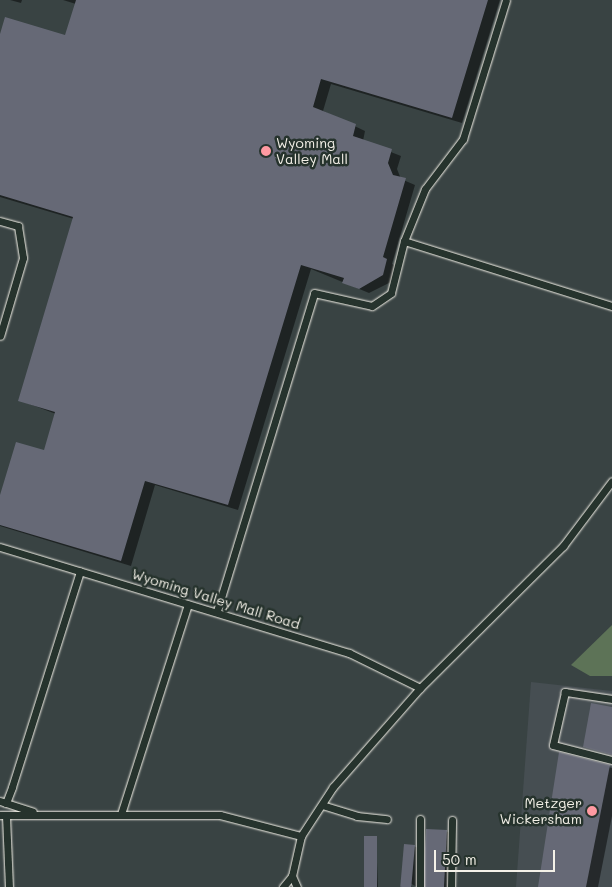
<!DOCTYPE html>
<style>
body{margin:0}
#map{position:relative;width:612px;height:887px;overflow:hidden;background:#394343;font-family:Mali,sans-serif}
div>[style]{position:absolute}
.built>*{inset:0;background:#464e52}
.green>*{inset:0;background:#5d7357}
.shadow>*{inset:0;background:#0007}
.building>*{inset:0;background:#666976;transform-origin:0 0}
.roads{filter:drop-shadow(0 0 1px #f4f1e8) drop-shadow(0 0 1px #f4f1e8)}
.lane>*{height:7px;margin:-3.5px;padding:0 3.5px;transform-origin:3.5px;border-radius:3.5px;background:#26332d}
.dots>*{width:14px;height:14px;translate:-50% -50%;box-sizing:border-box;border:2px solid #26332d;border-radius:50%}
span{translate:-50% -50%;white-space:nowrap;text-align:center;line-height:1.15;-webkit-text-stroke:5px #26332d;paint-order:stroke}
.poi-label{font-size:14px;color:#f4f1e8}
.left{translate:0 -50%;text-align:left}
.right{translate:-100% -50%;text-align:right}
.street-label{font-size:14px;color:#f4f1e8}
.scale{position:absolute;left:434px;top:850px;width:121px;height:22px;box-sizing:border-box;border:2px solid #f4f1e8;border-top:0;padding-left:6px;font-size:15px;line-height:18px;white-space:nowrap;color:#f4f1e8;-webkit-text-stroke:4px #26332d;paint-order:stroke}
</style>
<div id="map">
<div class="built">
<div style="clip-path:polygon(531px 682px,612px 691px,612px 887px,516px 887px)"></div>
</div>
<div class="green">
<div style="clip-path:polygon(612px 625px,612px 676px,590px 676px,571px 665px)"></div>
</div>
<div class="shadow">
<div style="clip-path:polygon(10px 0,22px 0,21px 3px)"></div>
<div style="clip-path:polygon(63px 0,500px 0,462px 123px,331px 84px,323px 111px,365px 131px,363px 141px,401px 156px,397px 169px,401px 179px,415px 185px,392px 264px,396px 266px,393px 281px,369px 293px,311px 269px,238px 510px,155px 485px,131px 566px,0 526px,0 499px,44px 452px,56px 414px,19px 400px,74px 219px,0 197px,0 38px,66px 36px,76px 4px)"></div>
<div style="clip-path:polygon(612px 708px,612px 755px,584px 746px)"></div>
<div style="clip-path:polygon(560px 753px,612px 768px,612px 816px,598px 887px,539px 887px)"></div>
<div style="clip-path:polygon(446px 831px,452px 834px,451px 887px,427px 887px)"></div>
<div style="clip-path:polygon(376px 838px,378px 887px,365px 887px)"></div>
<div style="clip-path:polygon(414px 846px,420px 849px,417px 887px,410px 883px,412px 887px,404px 887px)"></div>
</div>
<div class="building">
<div style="clip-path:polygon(76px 0,488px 0,452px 118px,321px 79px,313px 107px,356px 124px,353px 136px,392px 149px,388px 163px,393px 175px,406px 178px,383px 257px,387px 259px,383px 275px,359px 289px,342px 283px,344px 278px,301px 265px,228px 505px,145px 481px,121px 561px,0 525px,0 495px,16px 442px,44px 450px,55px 412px,18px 401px,73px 217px,0 195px,0 34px,5px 17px,65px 35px)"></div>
<div style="clip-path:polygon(591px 703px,612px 707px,612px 755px,583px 747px)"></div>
<div style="clip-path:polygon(559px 752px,610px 765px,586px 887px,538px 887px)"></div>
<div style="left:426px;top:829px;width:21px;height:58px;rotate:3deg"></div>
<div style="left:364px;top:836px;width:13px;height:51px"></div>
<div style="left:404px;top:844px;width:11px;height:43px;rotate:5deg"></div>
</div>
<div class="roads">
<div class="lane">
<div style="left:0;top:221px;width:19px;rotate:16deg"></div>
<div style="left:18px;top:226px;width:32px;rotate:81deg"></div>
<div style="left:23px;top:258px;width:81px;rotate:106.4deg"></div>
<div style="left:404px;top:241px;width:56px;rotate:-68deg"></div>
<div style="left:425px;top:189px;width:63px;rotate:-52.8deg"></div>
<div style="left:463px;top:139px;width:145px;rotate:-72.8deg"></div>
<div style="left:0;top:547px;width:365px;rotate:16.9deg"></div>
<div style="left:349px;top:653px;width:79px;rotate:26.2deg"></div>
<div style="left:217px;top:611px;width:332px;rotate:-73deg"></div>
<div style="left:314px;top:293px;width:59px;rotate:12.6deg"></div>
<div style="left:372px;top:306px;width:23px;rotate:-34deg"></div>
<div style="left:391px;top:293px;width:54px;rotate:-76deg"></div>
<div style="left:404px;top:241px;width:218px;rotate:17.4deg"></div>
<div style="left:612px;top:699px;width:48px;rotate:-171.5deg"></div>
<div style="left:565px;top:692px;width:54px;rotate:102.8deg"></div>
<div style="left:553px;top:745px;width:61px;rotate:14.3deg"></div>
<div style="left:0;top:801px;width:6px;rotate:18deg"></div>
<div style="left:6px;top:803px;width:17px;rotate:-69deg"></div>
<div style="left:12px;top:787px;width:226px;rotate:-72.5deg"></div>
<div style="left:6px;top:803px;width:28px;rotate:18deg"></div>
<div style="left:322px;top:805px;width:37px;rotate:17deg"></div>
<div style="left:357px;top:816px;width:30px;rotate:6deg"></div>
<div style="left:121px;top:814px;width:220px;rotate:-72.3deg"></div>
<div style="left:0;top:815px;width:220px"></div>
<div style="left:220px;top:815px;width:84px;rotate:14.5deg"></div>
<div style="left:6px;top:816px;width:71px;rotate:87.6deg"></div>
<div style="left:420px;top:819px;width:68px;rotate:90deg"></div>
<div style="left:292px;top:876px;width:12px;rotate:66deg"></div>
<div style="left:283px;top:887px;width:14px;rotate:-51deg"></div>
<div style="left:292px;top:876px;width:41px;rotate:-77.3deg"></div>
<div style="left:301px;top:836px;width:59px;rotate:-56.9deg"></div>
<div style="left:333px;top:787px;width:132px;rotate:-48.7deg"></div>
<div style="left:420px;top:688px;width:202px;rotate:-44.8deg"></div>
<div style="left:563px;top:546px;width:81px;rotate:-53deg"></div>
<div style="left:451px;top:887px;width:67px;rotate:-89.1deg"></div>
</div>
</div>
<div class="dots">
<div style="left:266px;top:151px;background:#ff9aa2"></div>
<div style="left:592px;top:811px;background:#ff9aa2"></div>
</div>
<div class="poi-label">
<span class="left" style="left:276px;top:151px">Wyoming<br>Valley Mall</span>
<span class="right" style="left:582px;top:811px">Metzger<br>Wickersham</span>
</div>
<div class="street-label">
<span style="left:216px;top:599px;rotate:17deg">Wyoming Valley Mall Road</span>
</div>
<div class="scale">50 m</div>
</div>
